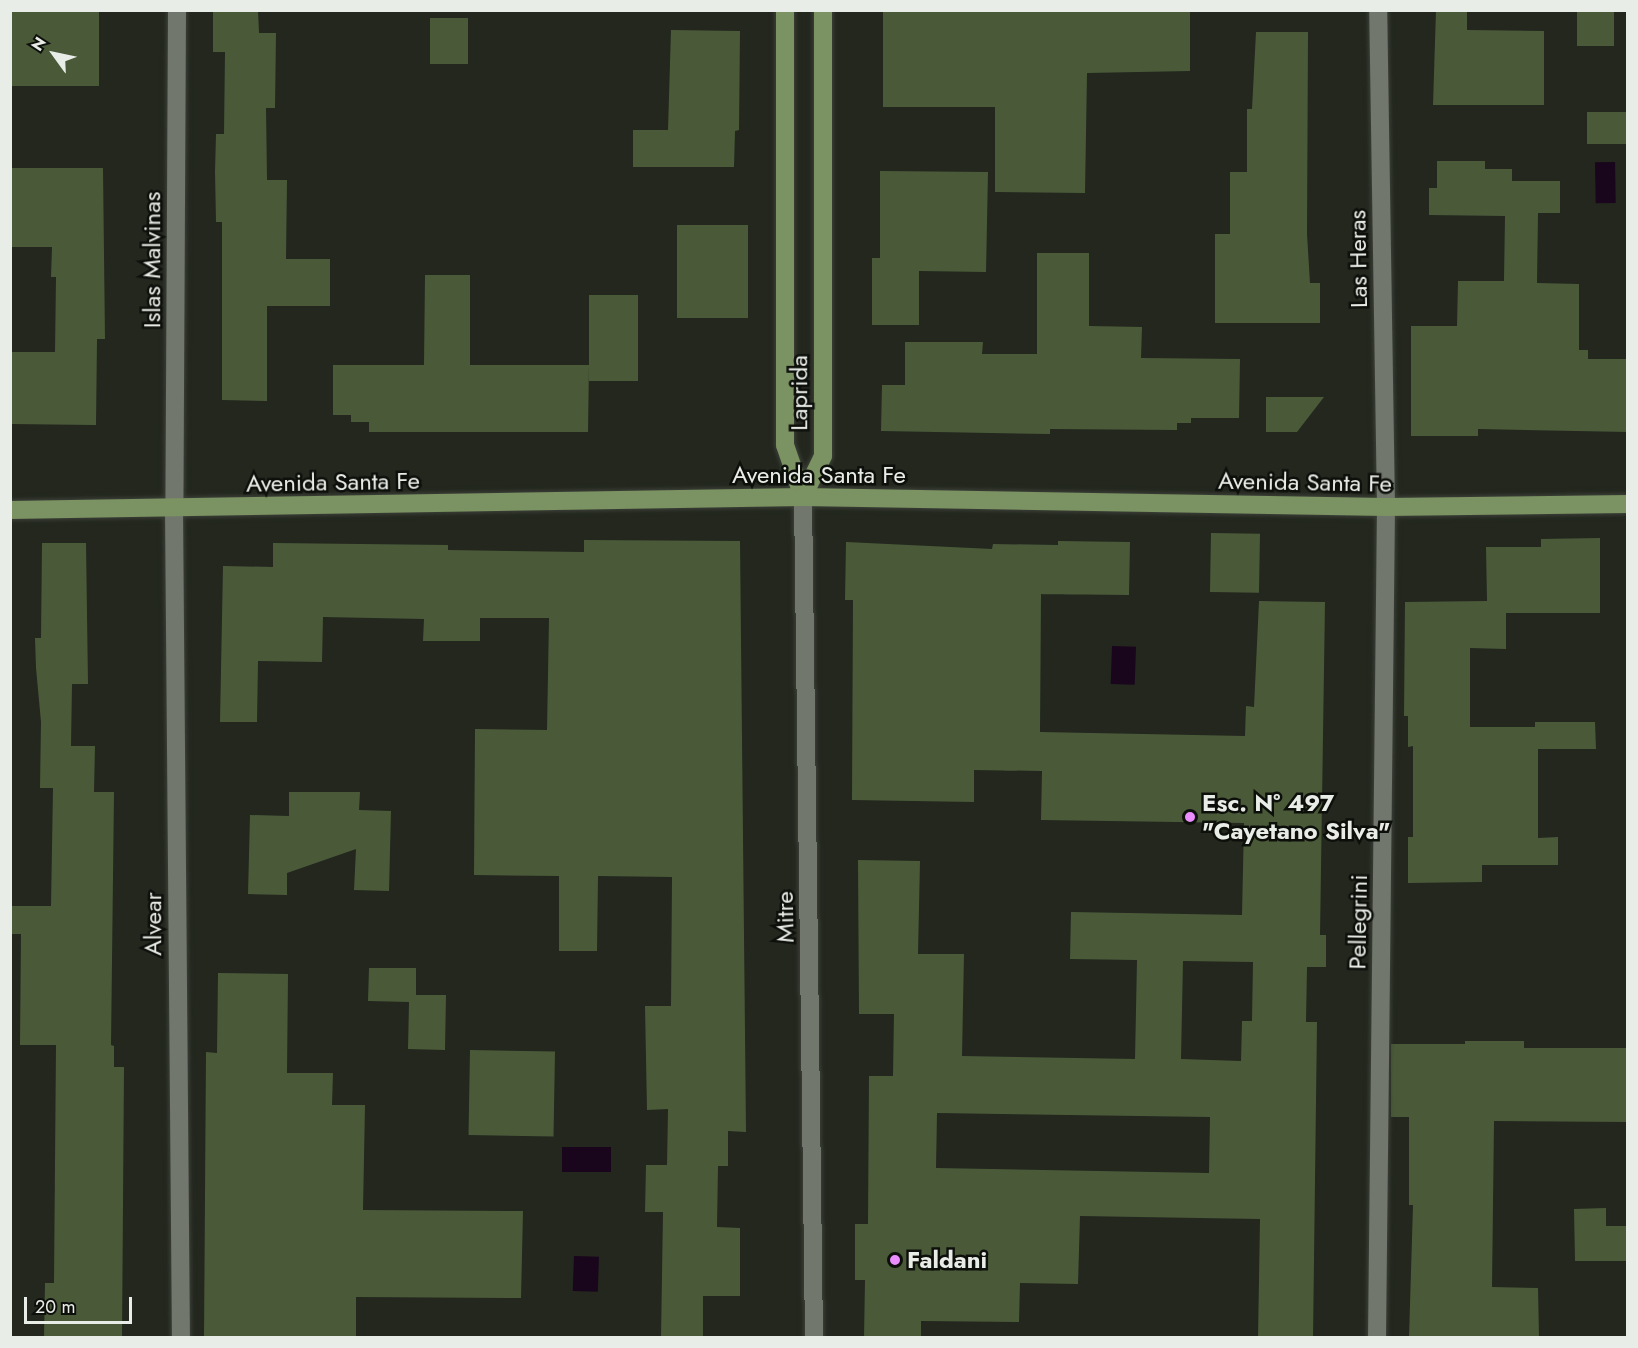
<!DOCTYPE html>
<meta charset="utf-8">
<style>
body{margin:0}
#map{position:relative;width:1638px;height:1348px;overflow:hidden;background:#23271e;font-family:Jost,sans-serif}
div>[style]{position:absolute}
.water>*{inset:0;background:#19061d;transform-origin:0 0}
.building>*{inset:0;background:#4a5a39;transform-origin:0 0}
.roads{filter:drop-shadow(0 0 2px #3d4139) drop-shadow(0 0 2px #3d4139)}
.minor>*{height:18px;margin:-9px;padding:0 9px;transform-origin:9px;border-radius:9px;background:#71776c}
.major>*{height:18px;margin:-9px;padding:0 9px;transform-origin:9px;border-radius:9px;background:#7b9262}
.dots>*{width:16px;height:16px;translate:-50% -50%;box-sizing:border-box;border:3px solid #0d0f0b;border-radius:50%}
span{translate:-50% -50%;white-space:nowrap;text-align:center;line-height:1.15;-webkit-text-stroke:5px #0d0f0b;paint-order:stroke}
.street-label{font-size:24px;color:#e9ede7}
.poi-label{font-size:24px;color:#e9ede7;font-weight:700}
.left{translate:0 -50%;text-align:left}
.frame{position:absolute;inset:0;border:12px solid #e9ede7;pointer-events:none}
.north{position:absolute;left:24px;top:24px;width:60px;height:60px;-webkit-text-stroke:4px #0d0f0b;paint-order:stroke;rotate:303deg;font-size:16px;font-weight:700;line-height:24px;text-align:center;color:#e9ede7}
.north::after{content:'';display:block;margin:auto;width:21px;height:27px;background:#e9ede7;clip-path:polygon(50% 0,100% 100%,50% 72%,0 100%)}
.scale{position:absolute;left:24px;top:1297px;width:108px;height:27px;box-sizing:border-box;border:3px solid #e9ede7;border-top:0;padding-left:8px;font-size:18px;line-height:21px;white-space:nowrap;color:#e9ede7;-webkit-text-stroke:4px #0d0f0b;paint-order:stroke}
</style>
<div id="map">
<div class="water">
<div style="left:1615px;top:162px;width:41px;height:20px;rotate:89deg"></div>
<div style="left:1112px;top:646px;width:24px;height:38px;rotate:2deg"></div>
<div style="left:611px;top:1147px;width:25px;height:49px;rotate:90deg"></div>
<div style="left:574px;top:1256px;width:25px;height:35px;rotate:2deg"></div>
</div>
<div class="building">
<div style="left:10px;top:10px;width:89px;height:76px"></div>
<div style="clip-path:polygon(213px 10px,258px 10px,259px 33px,276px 33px,275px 108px,266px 108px,267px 180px,287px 180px,286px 259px,330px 259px,330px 306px,267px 306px,267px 401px,222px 400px,222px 222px,216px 222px,215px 172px,216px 134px,224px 134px,225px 52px,213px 52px)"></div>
<div style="clip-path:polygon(883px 10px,1190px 10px,1190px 71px,1087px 73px,1085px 193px,995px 192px,995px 107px,883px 107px)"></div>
<div style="clip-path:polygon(1436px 10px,1467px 10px,1467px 30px,1544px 31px,1544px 105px,1433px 105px)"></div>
<div style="left:1577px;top:10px;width:37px;height:36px"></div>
<div style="left:430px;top:18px;width:38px;height:46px"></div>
<div style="clip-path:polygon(671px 30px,740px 31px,739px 130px,735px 131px,734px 167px,633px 167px,633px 130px,668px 130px)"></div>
<div style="clip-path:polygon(1256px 32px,1308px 32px,1307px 234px,1310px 283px,1320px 283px,1320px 323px,1215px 323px,1215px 234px,1230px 234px,1230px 172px,1247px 172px,1247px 109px,1252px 109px)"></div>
<div style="left:1587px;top:112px;width:41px;height:32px"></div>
<div style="clip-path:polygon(1437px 161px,1485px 161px,1485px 169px,1512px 169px,1512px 181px,1560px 181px,1560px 213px,1538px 213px,1537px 283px,1579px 284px,1579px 350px,1588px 350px,1588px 359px,1628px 359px,1628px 432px,1478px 429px,1478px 436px,1411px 436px,1411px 326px,1457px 326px,1458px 281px,1504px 281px,1505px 216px,1429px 215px,1429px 188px,1437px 188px)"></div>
<div style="clip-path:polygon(10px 168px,103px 168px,105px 339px,97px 339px,96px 425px,10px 424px,10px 352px,55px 352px,56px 277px,51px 277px,52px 247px,10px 247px)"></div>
<div style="clip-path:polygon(880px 171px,988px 172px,986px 272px,919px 271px,919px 325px,872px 325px,872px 258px,880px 258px)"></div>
<div style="left:677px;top:225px;width:71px;height:93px"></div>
<div style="clip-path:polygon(1037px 253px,1089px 253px,1089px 326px,1142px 327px,1141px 358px,1240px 359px,1239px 418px,1191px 418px,1191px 423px,1177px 423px,1177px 430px,1050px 429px,1050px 434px,881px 431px,882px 385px,905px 385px,905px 342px,983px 342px,982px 354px,1037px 354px)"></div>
<div style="clip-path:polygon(425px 275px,470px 275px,470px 365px,589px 365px,588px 432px,369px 432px,369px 422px,351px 422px,351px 415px,333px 415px,333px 365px,424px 365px)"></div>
<div style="left:589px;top:295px;width:49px;height:86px"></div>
<div style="clip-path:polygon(1266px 397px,1324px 397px,1297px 432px,1266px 432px)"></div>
<div style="left:1211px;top:533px;width:49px;height:59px;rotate:1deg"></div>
<div style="clip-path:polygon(1600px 538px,1600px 613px,1506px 613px,1506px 649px,1470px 648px,1470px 727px,1535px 727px,1535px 722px,1595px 722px,1596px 749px,1538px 749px,1538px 838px,1558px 837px,1558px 865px,1482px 865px,1482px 882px,1408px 883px,1408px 837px,1413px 837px,1413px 746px,1408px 747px,1408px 716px,1404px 716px,1405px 602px,1487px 601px,1486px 547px,1541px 547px,1541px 539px)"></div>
<div style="clip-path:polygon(584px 540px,740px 541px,746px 1132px,728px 1131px,728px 1166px,718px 1166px,717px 1227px,740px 1228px,740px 1296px,703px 1296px,703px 1338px,661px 1338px,663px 1212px,645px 1212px,646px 1165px,667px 1165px,668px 1109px,647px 1110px,645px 1006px,671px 1006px,672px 877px,598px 876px,597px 951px,559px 951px,559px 876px,474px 875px,475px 729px,547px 730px,549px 618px,480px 618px,480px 641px,423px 641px,424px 619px,323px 617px,322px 662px,258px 661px,257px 722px,220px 722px,223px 566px,273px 567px,273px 543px,448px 545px,448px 550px,584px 552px)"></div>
<div style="clip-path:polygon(evenodd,1058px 541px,1130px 542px,1129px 595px,1041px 594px,1040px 732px,1245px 736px,1246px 706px,1254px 707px,1259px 601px,1325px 602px,1320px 935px,1326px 935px,1326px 967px,1307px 967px,1306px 1022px,1317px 1022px,1313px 1338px,1258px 1338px,1260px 1219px,1080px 1216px,1078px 1284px,1020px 1283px,1019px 1322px,921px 1321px,921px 1338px,864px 1338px,865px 1280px,855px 1280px,855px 1224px,868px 1224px,869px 1076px,893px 1076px,894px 1014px,859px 1014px,858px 860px,920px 861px,918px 954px,964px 954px,962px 1056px,1135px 1059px,1137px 960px,1070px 959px,1071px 912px,1242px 915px,1244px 823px,1041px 820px,1042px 771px,974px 770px,974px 802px,852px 800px,853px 600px,845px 600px,846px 542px,992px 549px,993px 544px,1058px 545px,1058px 541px,1183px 961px,1253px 962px,1252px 1021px,1242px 1021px,1241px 1061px,1181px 1059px,1183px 961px,1058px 541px,937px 1113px,1210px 1117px,1209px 1173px,936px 1168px,937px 1113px)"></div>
<div style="clip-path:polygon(42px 543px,86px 543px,88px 684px,72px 684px,71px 746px,95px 746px,94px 792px,114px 792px,111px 1045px,114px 1046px,114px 1067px,124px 1067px,122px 1338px,44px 1338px,45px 1283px,54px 1283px,56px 1045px,20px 1045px,21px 934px,10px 934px,10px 906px,51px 906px,53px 788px,40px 788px,41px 722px,36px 668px,35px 638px,41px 638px)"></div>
<div style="clip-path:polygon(289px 792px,360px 792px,359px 810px,391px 811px,389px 891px,354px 890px,356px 849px,287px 873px,287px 895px,248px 894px,250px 815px,289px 816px)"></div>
<div style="clip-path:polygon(369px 968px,416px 968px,416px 995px,446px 995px,445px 1050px,408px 1049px,409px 1002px,368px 1001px)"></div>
<div style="clip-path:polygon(218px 973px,288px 974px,287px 1073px,333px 1073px,332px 1105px,365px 1105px,363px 1210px,523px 1211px,521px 1298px,356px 1297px,356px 1338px,204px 1338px,206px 1052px,217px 1053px)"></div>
<div style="clip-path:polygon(1465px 1041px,1524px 1041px,1524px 1048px,1626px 1048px,1627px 1122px,1494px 1121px,1492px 1287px,1538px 1288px,1539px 1338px,1409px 1338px,1413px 1205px,1409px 1205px,1409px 1117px,1391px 1117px,1391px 1044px,1465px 1044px)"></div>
<div style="left:470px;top:1050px;width:85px;height:85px;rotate:1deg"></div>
<div style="clip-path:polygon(1606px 1208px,1606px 1226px,1627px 1226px,1627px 1261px,1575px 1261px,1574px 1209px)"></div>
</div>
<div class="roads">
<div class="minor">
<div style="left:177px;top:10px;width:499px;rotate:90.3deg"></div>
<div style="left:174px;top:509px;width:829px;rotate:89.52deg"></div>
<div style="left:803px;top:497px;width:841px;rotate:89.25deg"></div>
<div style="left:1377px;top:1338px;width:831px;rotate:-89.38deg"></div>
<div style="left:1386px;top:507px;width:497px;rotate:-90.9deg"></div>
</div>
<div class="major">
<div style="left:785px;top:10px;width:435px;rotate:90deg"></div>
<div style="left:785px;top:445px;width:55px;rotate:70.9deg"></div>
<div style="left:803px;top:497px;width:46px;rotate:-64deg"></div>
<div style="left:823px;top:456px;width:446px;rotate:-90deg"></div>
<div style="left:10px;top:510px;width:793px;rotate:-0.94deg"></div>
<div style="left:803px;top:497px;width:583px;rotate:0.98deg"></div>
<div style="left:1386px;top:507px;width:242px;rotate:-0.7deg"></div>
</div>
</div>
<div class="dots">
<div style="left:1190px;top:817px;background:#eb8dfc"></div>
<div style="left:895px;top:1260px;background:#eb8dfc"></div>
</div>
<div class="street-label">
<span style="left:1358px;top:259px;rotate:-91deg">Las Heras</span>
<span style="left:152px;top:260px;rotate:-90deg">Islas Malvinas</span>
<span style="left:799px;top:393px;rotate:-90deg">Laprida</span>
<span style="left:819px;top:475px">Avenida Santa Fe</span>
<span style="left:333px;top:482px;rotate:-1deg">Avenida Santa Fe</span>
<span style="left:1305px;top:482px;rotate:1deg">Avenida Santa Fe</span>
<span style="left:785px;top:917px;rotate:-91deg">Mitre</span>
<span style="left:1358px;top:922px;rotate:-89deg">Pellegrini</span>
<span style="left:153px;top:924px;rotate:-90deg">Alvear</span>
</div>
<div class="poi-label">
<span class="left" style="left:1202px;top:817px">Esc. N° 497<br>"Cayetano Silva"</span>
<span class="left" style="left:907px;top:1260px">Faldani</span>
</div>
<div class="frame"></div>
<div class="north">N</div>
<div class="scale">20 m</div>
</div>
